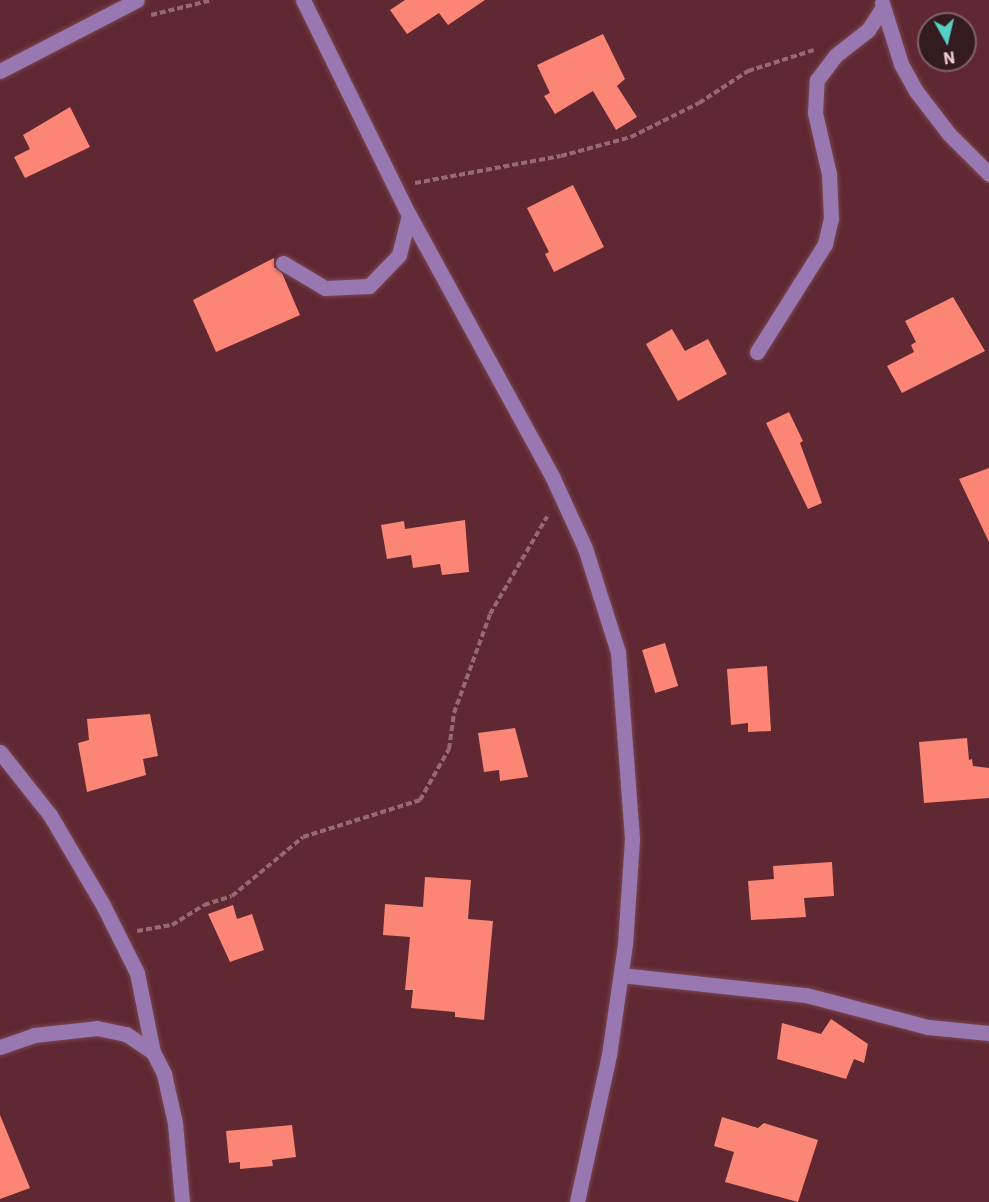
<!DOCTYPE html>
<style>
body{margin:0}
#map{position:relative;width:989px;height:1202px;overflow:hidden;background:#5f2833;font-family:"IBM Plex Sans",sans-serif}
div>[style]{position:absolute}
.building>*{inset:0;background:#fb8675;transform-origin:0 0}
.path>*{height:4px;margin-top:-2px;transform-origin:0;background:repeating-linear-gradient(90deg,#986971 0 6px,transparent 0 9px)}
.roads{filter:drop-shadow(0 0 2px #79464f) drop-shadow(0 0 2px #79464f)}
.minor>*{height:15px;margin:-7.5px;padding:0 7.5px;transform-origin:7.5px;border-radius:7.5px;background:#9978b2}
span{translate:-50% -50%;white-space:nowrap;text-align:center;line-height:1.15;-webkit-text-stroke:6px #341b1f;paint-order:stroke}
.north{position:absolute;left:917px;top:12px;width:60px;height:60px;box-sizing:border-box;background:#341b1f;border:2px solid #806266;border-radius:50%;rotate:172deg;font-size:16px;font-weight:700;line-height:24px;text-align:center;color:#f1cdd1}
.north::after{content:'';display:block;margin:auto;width:21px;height:27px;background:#55cec6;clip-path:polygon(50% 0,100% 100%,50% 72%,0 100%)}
</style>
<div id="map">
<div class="building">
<div style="clip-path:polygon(405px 0,485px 0,448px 25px,439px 13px,407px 34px,390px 10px)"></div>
<div style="clip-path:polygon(603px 34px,625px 79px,617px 86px,637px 117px,616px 130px,593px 91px,555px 114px,544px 96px,550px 93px,537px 65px)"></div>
<div style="clip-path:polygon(70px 107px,90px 147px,25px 178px,14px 157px,30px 149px,23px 135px)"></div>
<div style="clip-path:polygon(573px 185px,604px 247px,554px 272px,545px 254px,549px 252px,527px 208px)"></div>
<div style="clip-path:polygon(274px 258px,274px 267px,282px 273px,300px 315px,216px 352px,193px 300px)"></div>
<div style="clip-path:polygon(953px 297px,985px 351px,902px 393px,887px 366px,914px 352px,911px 345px,916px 342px,905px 321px)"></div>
<div style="clip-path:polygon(672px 329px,685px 351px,708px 339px,727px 374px,678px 401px,646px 344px)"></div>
<div style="clip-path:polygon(789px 412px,803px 441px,800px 443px,822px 503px,808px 509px,766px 423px)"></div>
<div style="clip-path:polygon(989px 468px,989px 542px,959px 479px)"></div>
<div style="clip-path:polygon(465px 520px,469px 572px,442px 575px,440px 564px,413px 568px,411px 555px,387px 559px,381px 525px,404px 521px,405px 529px)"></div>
<div style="left:665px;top:643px;width:45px;height:24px;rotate:73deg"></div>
<div style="clip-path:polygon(767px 666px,771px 731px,748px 732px,748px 723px,731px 725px,727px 669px)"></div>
<div style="clip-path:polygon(150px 714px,158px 756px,143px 759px,146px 775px,87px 792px,78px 743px,89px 740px,87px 719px)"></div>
<div style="clip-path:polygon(515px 728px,528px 777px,500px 781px,499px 770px,484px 772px,478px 733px)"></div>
<div style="clip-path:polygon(967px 738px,969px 760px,972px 759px,973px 766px,989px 768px,989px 798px,924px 803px,919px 742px)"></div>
<div style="clip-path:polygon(832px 862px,834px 896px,804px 898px,806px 917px,751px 920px,748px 881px,774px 879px,773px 866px)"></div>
<div style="clip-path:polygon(425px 877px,471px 880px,468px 919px,493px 921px,484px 1020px,455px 1017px,455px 1012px,411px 1008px,413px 990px,405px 990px,410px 937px,383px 935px,385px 904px,423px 907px)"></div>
<div style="clip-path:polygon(233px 905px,237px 919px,252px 914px,264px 950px,230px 962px,208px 914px)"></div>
<div style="clip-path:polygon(831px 1019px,868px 1044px,864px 1063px,854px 1059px,846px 1079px,777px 1059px,782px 1023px,821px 1034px)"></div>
<div style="clip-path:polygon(0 1115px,30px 1188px,0 1199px)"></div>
<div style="clip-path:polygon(722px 1117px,758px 1128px,764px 1123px,818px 1140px,798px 1202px,725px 1182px,734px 1152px,714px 1146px)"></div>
<div style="clip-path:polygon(292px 1125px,296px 1157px,272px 1160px,273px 1166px,240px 1169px,240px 1162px,229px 1163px,226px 1131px)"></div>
</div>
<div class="path">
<div style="left:151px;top:15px;width:63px;rotate:-13.8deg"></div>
<div style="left:415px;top:183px;width:148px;rotate:-10.5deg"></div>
<div style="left:561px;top:156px;width:73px;rotate:-15.2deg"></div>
<div style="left:631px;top:137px;width:76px;rotate:-26.6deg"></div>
<div style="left:699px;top:103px;width:59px;rotate:-33.1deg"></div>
<div style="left:748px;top:71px;width:69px;rotate:-17.7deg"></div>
<div style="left:137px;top:931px;width:36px;rotate:-10deg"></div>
<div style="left:172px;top:925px;width:38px;rotate:-32deg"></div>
<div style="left:204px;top:905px;width:29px;rotate:-18deg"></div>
<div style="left:232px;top:896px;width:92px;rotate:-39.7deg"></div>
<div style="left:303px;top:837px;width:123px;rotate:-17.5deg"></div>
<div style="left:420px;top:800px;width:59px;rotate:-60.4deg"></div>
<div style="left:449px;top:749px;width:36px;rotate:-82deg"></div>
<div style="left:454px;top:713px;width:105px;rotate:-70deg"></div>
<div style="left:490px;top:614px;width:113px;rotate:-59.6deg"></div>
</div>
<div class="roads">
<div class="minor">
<div style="left:303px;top:0;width:240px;rotate:63.8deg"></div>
<div style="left:409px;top:215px;width:298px;rotate:61.3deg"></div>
<div style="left:552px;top:476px;width:79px;rotate:65.4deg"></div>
<div style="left:585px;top:548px;width:109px;rotate:72.4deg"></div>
<div style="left:618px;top:652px;width:188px;rotate:85.7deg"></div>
<div style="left:632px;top:839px;width:105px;rotate:93.8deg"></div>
<div style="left:625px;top:944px;width:112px;rotate:98.2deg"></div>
<div style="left:609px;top:1055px;width:150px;rotate:102.3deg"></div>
<div style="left:882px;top:3px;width:64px;rotate:72.7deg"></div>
<div style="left:901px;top:64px;width:31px;rotate:61deg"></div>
<div style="left:916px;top:91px;width:54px;rotate:52.5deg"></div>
<div style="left:949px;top:134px;width:57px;rotate:45deg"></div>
<div style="left:0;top:71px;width:154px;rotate:-27.4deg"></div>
<div style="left:283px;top:263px;width:49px;rotate:30.8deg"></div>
<div style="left:325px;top:288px;width:44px;rotate:-2.6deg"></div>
<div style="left:369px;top:286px;width:43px;rotate:-45.9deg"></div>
<div style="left:399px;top:255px;width:41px;rotate:-76deg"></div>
<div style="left:757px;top:352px;width:128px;rotate:-57.8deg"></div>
<div style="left:825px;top:244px;width:26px;rotate:-77deg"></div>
<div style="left:831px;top:219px;width:45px;rotate:-92.5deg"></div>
<div style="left:829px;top:174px;width:63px;rotate:-102.9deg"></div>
<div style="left:815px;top:113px;width:33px;rotate:-87deg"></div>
<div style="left:817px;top:80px;width:31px;rotate:-53deg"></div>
<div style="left:836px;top:55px;width:41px;rotate:-38deg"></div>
<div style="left:868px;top:30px;width:27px;rotate:-57deg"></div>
<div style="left:0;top:752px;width:80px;rotate:51.6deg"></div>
<div style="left:50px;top:815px;width:104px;rotate:59.5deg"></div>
<div style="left:103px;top:905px;width:76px;rotate:63.4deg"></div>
<div style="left:137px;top:973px;width:81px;rotate:78.6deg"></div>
<div style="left:621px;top:975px;width:186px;rotate:6.2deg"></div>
<div style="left:806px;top:995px;width:126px;rotate:14.7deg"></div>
<div style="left:928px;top:1027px;width:61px;rotate:5.6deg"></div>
<div style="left:0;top:1047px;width:36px;rotate:-19deg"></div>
<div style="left:34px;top:1035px;width:63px;rotate:-6.3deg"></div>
<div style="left:97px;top:1028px;width:30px;rotate:12deg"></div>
<div style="left:126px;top:1034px;width:32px;rotate:34deg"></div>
<div style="left:153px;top:1052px;width:25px;rotate:63deg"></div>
<div style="left:164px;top:1074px;width:50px;rotate:77.3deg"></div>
<div style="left:175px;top:1123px;width:79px;rotate:84.9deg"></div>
</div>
</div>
<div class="north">N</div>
</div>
